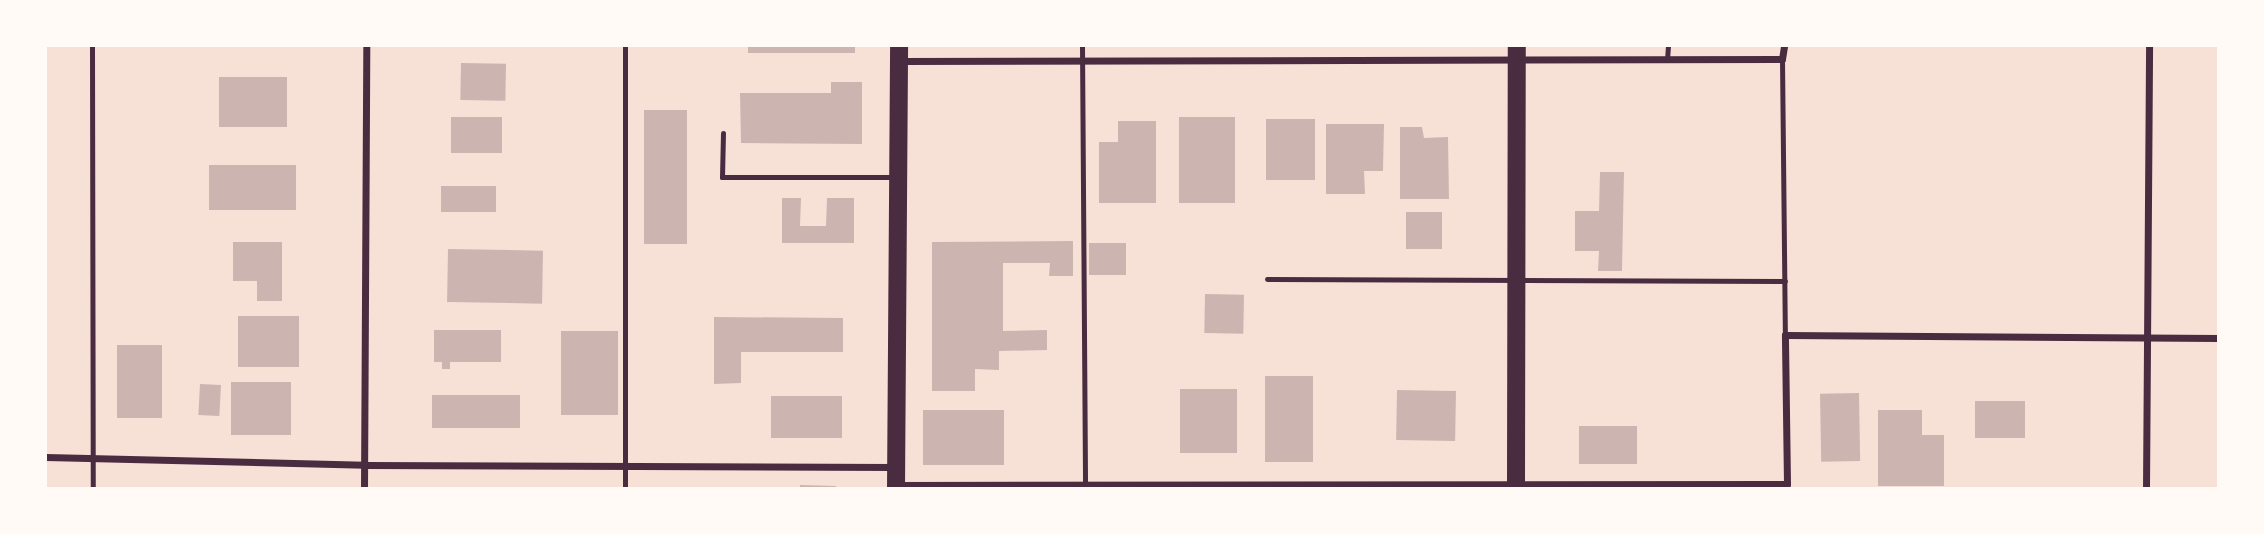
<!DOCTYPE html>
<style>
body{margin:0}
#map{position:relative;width:2264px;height:534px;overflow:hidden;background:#f7e1d7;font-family:Mulish,sans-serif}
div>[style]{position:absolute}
.building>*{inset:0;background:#ccb4b1;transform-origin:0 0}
.service>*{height:5px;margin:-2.5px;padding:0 2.5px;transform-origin:2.5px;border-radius:2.5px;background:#4a2c40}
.minor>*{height:7px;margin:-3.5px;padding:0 3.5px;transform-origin:3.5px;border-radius:3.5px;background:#4a2c40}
.primary>*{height:18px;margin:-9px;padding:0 9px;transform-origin:9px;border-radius:9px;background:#4a2c40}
span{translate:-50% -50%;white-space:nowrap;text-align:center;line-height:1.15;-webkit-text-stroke:6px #fffaf5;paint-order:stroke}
.frame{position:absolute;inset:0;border:47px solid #fffaf5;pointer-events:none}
</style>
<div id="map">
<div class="building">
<div style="left:748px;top:46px;width:107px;height:7px"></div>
<div style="left:461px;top:63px;width:45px;height:37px;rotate:1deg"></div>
<div style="left:219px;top:77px;width:68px;height:50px"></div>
<div style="clip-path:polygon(831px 82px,862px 82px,862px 144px,741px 143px,740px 93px,831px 93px)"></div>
<div style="left:644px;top:110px;width:43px;height:134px"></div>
<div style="left:451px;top:117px;width:51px;height:36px"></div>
<div style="left:1179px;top:117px;width:56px;height:86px"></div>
<div style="left:1266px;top:119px;width:49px;height:61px"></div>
<div style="clip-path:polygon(1118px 121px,1156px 121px,1156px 203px,1099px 203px,1099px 142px,1118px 142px)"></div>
<div style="clip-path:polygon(1326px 124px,1384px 124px,1383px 171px,1364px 171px,1365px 194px,1326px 194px)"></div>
<div style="clip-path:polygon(1400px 127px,1422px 127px,1424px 138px,1448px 137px,1449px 199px,1400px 199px)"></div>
<div style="left:209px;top:165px;width:87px;height:45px"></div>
<div style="clip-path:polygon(1600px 172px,1624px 172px,1622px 271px,1598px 271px,1599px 251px,1575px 251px,1575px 211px,1599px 211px)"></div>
<div style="left:441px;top:186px;width:55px;height:26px"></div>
<div style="clip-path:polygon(782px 198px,801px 198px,800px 226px,826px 226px,827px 198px,854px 198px,854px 243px,782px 243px)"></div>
<div style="left:1406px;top:212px;width:36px;height:37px"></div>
<div style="clip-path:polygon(1073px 241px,1073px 276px,1049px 276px,1050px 263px,1003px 263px,1003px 331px,1047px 330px,1047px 350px,999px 351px,999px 370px,975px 369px,975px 391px,932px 391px,932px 242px)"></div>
<div style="clip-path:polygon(233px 242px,282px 242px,282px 301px,257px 301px,257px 281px,233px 281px)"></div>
<div style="left:1089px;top:243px;width:37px;height:32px"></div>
<div style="left:448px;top:249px;width:95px;height:53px;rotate:1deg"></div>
<div style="left:1205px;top:294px;width:39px;height:39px;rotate:1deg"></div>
<div style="left:238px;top:316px;width:61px;height:51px"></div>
<div style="clip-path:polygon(714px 317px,843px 318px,843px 352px,741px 352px,741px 383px,714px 384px)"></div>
<div style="clip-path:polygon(434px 330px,501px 330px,501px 362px,450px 362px,450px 369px,442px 369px,442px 362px,434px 362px)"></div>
<div style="left:561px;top:331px;width:57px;height:84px"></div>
<div style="left:117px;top:345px;width:45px;height:73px"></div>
<div style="left:1265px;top:376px;width:48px;height:86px"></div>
<div style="left:291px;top:382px;width:53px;height:60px;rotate:90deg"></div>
<div style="left:200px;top:384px;width:21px;height:31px;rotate:3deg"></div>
<div style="left:1180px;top:389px;width:57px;height:64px"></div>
<div style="left:1397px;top:390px;width:59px;height:50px;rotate:1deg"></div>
<div style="left:1859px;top:393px;width:68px;height:39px;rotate:89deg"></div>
<div style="left:432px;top:395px;width:88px;height:33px"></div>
<div style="left:771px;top:396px;width:71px;height:42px"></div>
<div style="left:1975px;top:401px;width:50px;height:37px"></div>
<div style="left:923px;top:410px;width:81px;height:55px"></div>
<div style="clip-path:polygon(1878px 410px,1922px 410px,1922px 435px,1944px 435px,1944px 486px,1878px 486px)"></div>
<div style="left:1637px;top:426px;width:38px;height:58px;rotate:90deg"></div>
<div style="clip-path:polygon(800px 485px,836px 486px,836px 489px,800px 489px)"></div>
</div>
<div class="service">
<div style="left:92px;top:46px;width:443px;rotate:89.9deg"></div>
<div style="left:1082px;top:46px;width:439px;rotate:89.6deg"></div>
<div style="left:1782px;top:59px;width:276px;rotate:89.4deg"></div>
<div style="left:1667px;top:60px;width:14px;rotate:-86deg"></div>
<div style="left:723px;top:133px;width:44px;rotate:91.3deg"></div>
<div style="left:722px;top:177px;width:173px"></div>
<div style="left:1267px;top:279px;width:518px;rotate:0.22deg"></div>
<div style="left:625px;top:489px;width:443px;rotate:-90deg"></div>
</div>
<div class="minor">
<div style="left:900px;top:61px;width:882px;rotate:-0.13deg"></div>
<div style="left:1782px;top:59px;width:13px;rotate:-81deg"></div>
<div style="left:46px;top:457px;width:318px;rotate:1.4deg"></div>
<div style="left:364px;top:465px;width:530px;rotate:0.22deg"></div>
<div style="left:896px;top:485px;width:891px;rotate:-0.06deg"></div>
<div style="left:1787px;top:484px;width:149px;rotate:-90.8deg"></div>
<div style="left:1785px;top:335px;width:433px;rotate:0.4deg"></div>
<div style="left:364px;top:489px;width:443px;rotate:-89.7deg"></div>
<div style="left:2146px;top:489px;width:443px;rotate:-89.6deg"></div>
</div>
<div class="primary">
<div style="left:896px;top:489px;width:443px;rotate:-89.6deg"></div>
<div style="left:1516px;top:489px;width:443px;rotate:-89.9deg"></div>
</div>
<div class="frame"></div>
</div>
